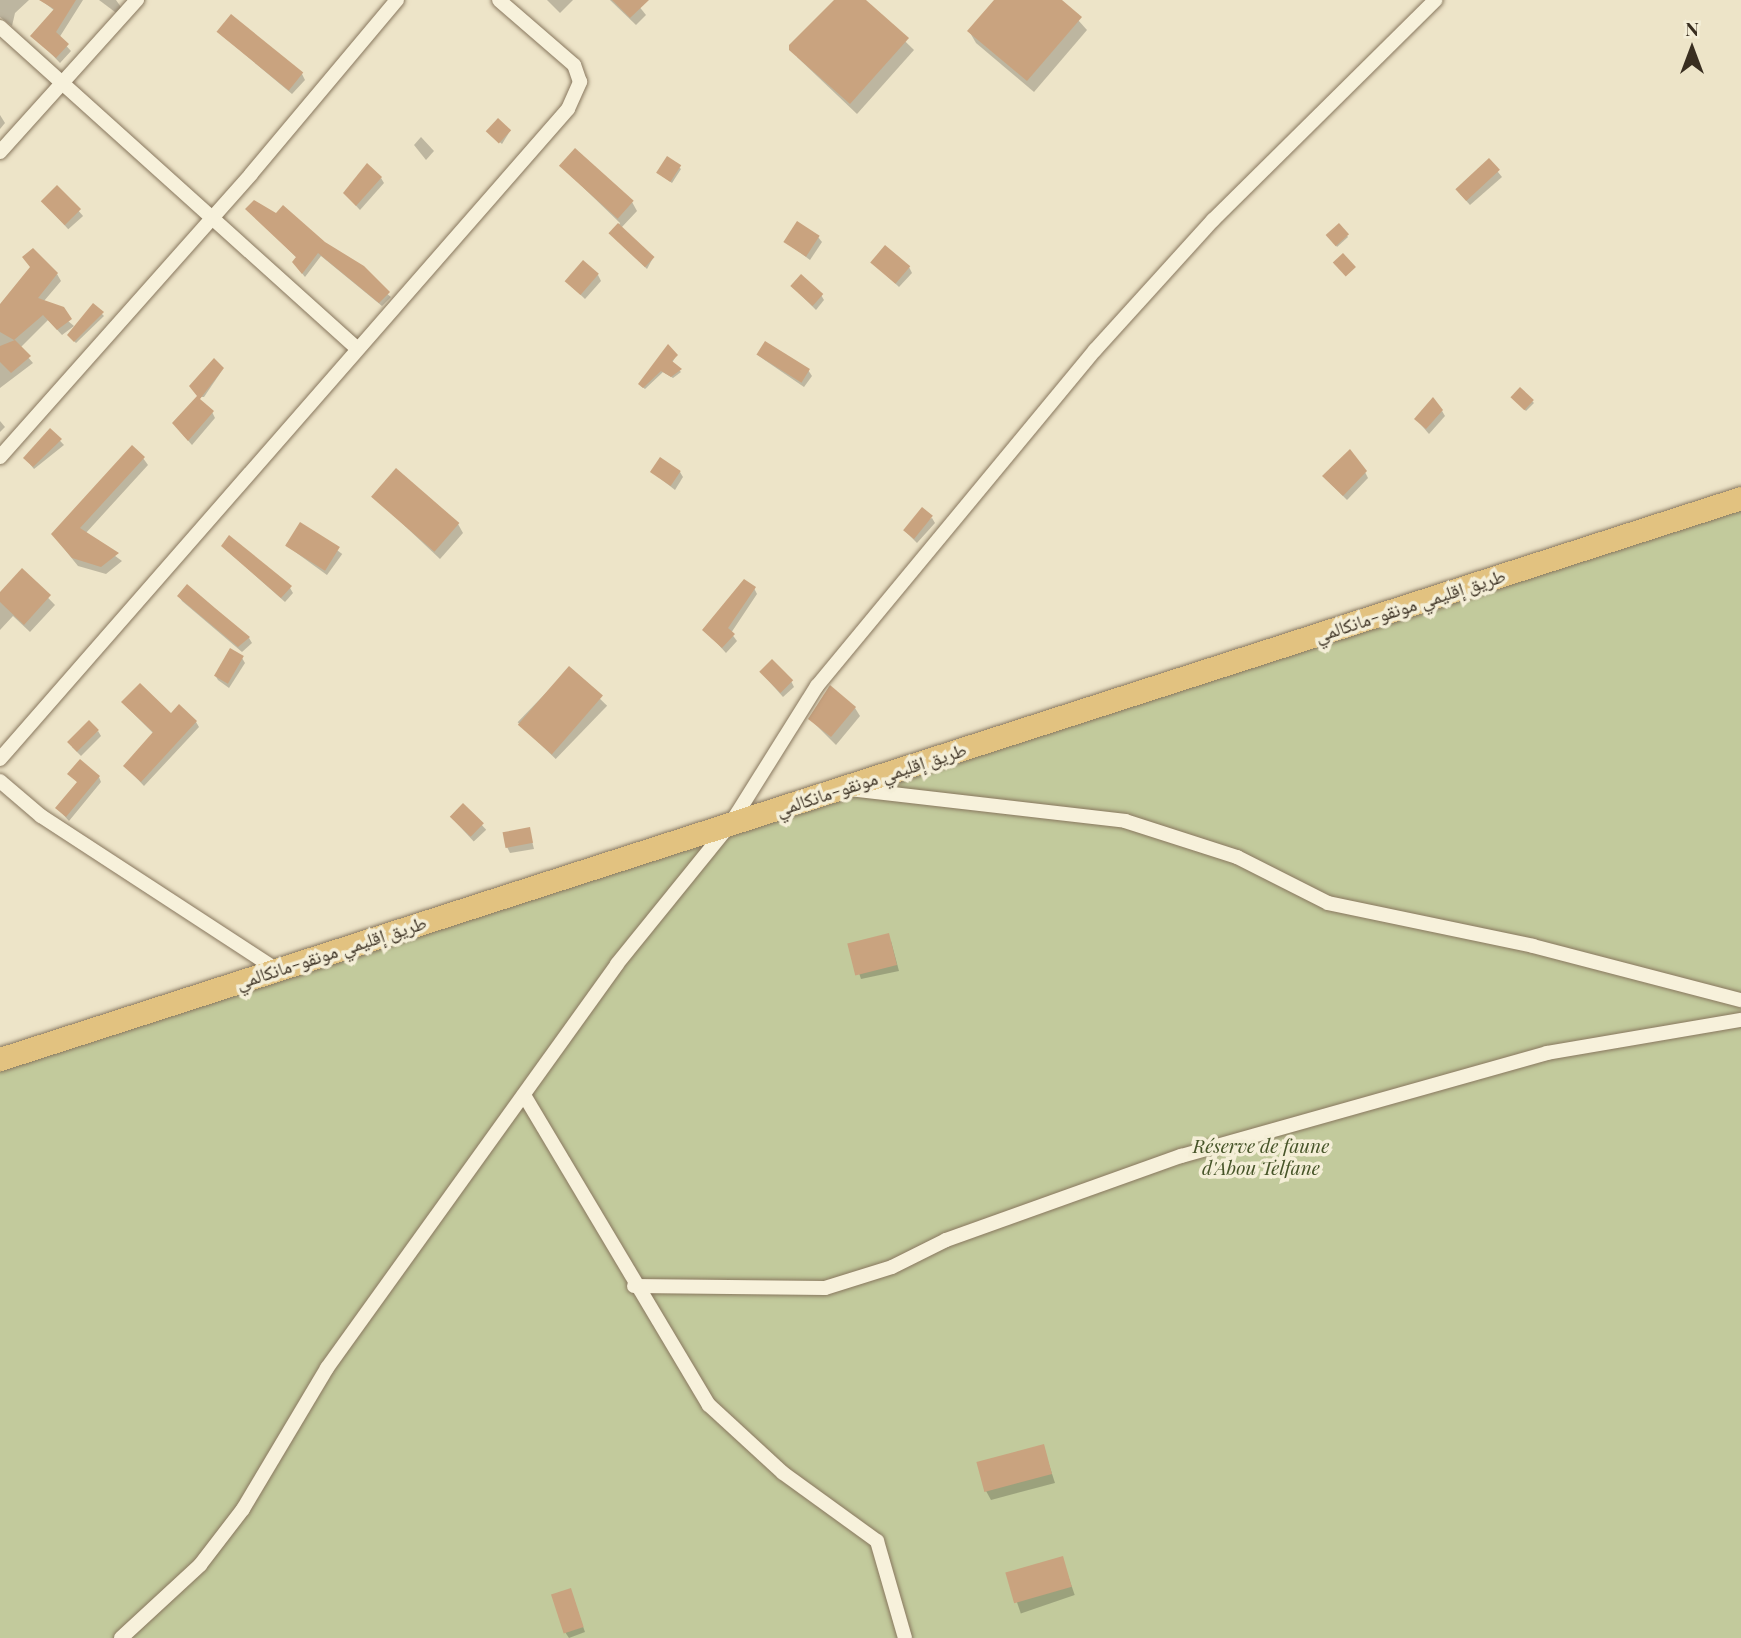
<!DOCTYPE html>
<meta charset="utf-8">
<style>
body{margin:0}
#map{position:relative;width:1741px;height:1638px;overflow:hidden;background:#ede4c8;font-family:"Playfair Display","Noto Naskh Arabic",serif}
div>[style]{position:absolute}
.green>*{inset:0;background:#c2ca9c}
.shadow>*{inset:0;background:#0003;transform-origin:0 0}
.building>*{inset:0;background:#c9a37f;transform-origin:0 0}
.roads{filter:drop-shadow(0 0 2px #88775e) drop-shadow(0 0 2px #88775e)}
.minor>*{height:14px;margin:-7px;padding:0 7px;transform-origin:7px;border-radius:7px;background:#f7f1db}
.trunk>*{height:23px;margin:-11.5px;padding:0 11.5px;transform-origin:11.5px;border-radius:11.5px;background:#e2c280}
span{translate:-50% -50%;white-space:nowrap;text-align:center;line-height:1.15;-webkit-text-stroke:7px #f4eed7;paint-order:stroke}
.street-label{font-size:19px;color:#392e20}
.park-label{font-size:19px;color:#465428;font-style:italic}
.north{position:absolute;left:1657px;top:14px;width:70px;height:70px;-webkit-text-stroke:5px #f4eed7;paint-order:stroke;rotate:0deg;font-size:19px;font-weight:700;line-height:28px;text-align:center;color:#392e20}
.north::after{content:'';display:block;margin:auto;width:24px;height:32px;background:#392e20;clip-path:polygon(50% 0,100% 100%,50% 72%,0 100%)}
</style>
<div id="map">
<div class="green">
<div style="clip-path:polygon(1741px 498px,1741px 1638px,0 1638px,0 1059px)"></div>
</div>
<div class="shadow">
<div style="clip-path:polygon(0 0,29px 0,15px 13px,12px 26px,0 17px)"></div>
<div style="clip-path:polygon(41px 0,83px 0,59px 38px,71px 51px,60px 63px,38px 40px,55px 11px)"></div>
<div style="clip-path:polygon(99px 0,116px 0,123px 10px,119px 15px)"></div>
<div style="clip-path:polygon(547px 0,573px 0,560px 13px)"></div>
<div style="clip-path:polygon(610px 0,634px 0,646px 15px,636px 25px)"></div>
<div style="clip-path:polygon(835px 0,863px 0,914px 50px,857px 114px,797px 57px)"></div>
<div style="clip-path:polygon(996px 0,1060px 0,1087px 30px,1034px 92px,976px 43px,969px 31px)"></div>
<div style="clip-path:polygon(218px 32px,302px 74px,305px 80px,292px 94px)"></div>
<div style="clip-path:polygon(0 115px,5px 123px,0 129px)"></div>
<div style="clip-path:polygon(510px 131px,502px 144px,489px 133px)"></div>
<div style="clip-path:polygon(421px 137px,434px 151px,426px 160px,414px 145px)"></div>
<div style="clip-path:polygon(668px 158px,681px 169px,672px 183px,658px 173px)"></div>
<div style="clip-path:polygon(1489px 161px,1502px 177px,1470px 205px,1460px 194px)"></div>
<div style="clip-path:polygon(561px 166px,632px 202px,637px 211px,621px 228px,653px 258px,647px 269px,612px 235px,620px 223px)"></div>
<div style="clip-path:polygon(381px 178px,384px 183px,360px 210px,345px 194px)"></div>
<div style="left:57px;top:187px;width:39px;height:20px;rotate:48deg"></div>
<div style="clip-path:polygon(247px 209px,324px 243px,391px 297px,382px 306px,321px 256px,305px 277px,296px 266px,297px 258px)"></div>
<div style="clip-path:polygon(1339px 225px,1348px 237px,1337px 247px,1328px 234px)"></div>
<div style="clip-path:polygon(818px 237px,822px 242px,810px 260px,786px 242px)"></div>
<div style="clip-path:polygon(872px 262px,909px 267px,912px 273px,899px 287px)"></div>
<div style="clip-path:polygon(57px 274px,61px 281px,44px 301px,74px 326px,62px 335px,48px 320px,20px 348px,33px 363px,0 388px,0 306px)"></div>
<div style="clip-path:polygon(598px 275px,601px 281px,585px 299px,567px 282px)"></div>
<div style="clip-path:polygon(792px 286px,821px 295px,824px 300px,816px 310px)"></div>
<div style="clip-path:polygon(94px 306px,104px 316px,76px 343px,70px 337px)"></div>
<div style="clip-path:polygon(756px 354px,808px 370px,812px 376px,804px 387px)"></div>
<div style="clip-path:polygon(676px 356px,672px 363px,681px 372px,673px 378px,663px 372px,645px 389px,641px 386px)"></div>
<div style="clip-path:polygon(223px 369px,204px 397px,199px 397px)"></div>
<div style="clip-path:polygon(1520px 389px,1534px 403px,1526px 411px,1514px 399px)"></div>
<div style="clip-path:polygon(1442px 411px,1445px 416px,1429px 434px,1416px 419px)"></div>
<div style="clip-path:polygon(212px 412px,215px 418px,192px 445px,178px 429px)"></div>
<div style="clip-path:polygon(0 421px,5px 427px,0 432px)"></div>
<div style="clip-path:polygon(50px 430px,64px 445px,34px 469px,25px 458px)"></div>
<div style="clip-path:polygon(143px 458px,148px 465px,85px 534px,122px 561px,106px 574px,78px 566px,53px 535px)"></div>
<div style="clip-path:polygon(652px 472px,680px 472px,683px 477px,675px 490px)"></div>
<div style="clip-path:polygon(1365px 472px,1368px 478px,1347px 500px,1324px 477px)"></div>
<div style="clip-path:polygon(373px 496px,458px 524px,463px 533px,440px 559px)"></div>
<div style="clip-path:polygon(932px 518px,935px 523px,917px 543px,904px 530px)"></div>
<div style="left:301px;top:524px;width:51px;height:26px;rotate:36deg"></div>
<div style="clip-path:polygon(223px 547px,290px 588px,293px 593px,285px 602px)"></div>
<div style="clip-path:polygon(22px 571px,55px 605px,30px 632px,13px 616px,0 630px,0 595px)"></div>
<div style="clip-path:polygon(188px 586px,249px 638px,252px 643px,242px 652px,182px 601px,179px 596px)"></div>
<div style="clip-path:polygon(754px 588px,757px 594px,731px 633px,737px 641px,726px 653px,705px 630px)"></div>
<div style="clip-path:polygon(242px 658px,245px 663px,229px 688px,218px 680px,215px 675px)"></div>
<div style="left:569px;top:669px;width:53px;height:74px;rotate:44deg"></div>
<div style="clip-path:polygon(761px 672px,791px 681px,794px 687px,783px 697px)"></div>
<div style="clip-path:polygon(123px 703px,196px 722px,199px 727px,144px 786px,125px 766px,154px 734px)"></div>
<div style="clip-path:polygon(855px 708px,860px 716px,836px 745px,810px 719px)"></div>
<div style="clip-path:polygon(98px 731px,101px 736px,81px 756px,72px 747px)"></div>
<div style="clip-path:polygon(70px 774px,99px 777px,101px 782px,69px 821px,57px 808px,78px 783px)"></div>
<div style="left:463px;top:805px;width:34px;height:17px;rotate:47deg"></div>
<div style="clip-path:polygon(529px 829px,534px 849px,510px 853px,507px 847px)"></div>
<div style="clip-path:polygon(891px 941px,899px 971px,861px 979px,849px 944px)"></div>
<div style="clip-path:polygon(1043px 1446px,1055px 1483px,991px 1500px,986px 1491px)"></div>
<div style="left:1062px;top:1558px;width:39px;height:57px;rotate:71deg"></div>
<div style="clip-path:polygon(570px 1590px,585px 1632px,569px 1638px,565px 1632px)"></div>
</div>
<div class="building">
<div style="clip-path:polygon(39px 0,76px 0,56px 32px,69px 44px,56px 58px,30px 36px,54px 9px)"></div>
<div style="clip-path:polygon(612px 0,649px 0,630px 18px)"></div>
<div style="clip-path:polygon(834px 0,866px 0,909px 38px,850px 104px,789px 50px,789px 45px)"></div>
<div style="clip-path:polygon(994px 0,1062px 0,1082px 17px,1027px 81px,967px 31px)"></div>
<div style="left:231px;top:14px;width:93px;height:23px;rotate:39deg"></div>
<div style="left:498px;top:118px;width:18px;height:18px;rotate:43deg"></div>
<div style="left:575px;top:148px;width:79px;height:24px;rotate:42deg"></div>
<div style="left:667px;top:156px;width:17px;height:20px;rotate:33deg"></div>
<div style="left:1489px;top:158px;width:16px;height:46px;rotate:47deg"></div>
<div style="clip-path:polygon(367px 163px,382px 177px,356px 206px,343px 193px)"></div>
<div style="left:57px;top:185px;width:34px;height:23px;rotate:45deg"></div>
<div style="clip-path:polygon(254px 200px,276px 213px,283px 205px,325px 242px,364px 266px,390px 292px,379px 303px,318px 253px,302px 274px,292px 262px,296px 257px,245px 209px)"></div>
<div style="left:797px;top:221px;width:27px;height:25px;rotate:33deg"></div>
<div style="left:618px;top:223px;width:50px;height:14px;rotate:43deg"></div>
<div style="left:1339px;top:223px;width:15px;height:18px;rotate:48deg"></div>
<div style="left:885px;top:245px;width:33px;height:23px;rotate:40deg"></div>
<div style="clip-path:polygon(33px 248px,58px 273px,38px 298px,64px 307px,72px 319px,57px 330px,43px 315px,14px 340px,0 332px,0 304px,30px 267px,22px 257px)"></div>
<div style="left:1343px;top:253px;width:19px;height:14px;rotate:47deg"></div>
<div style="left:583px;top:260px;width:21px;height:28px;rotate:41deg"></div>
<div style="left:801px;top:274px;width:30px;height:16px;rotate:42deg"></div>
<div style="clip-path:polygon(93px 303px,104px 312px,74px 342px,67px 335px)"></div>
<div style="clip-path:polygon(15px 340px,31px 356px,11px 373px,0 362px,0 346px)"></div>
<div style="left:765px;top:341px;width:53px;height:16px;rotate:32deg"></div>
<div style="clip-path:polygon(668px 344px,678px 355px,672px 361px,682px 369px,671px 377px,661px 371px,643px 388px,638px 384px)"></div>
<div style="clip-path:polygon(214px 358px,224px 368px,200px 399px,214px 411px,188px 441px,172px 423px,197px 396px,189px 386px)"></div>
<div style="left:1520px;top:387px;width:19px;height:14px;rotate:43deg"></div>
<div style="clip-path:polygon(1433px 397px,1443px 410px,1426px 429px,1414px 419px)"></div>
<div style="clip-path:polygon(50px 428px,62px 439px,33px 467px,23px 458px)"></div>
<div style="clip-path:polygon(132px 445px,145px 457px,80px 528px,119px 553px,101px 567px,72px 558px,51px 534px)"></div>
<div style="clip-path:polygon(1350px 449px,1367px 471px,1343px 496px,1322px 476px)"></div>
<div style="left:660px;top:457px;width:25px;height:18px;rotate:34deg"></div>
<div style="left:396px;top:468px;width:84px;height:38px;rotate:41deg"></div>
<div style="left:922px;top:507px;width:14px;height:30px;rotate:39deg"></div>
<div style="left:300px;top:522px;width:47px;height:28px;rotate:32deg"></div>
<div style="clip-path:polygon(229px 535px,292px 586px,281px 598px,221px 546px)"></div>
<div style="clip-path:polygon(22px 568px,51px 595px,24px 625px,0 602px,0 592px)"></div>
<div style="clip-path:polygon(744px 579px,756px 587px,728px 628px,735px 634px,722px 648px,702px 630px)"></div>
<div style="clip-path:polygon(187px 584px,215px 608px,250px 637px,238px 647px,177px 596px)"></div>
<div style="left:230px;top:648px;width:16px;height:32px;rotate:30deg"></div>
<div style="left:772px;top:659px;width:30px;height:18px;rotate:45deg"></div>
<div style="left:569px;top:666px;width:45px;height:78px;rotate:41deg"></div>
<div style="clip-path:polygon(140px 683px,171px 713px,179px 704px,197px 721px,141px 782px,123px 766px,153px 732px,121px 702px)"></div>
<div style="clip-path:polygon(830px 685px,856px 707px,831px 737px,808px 719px)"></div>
<div style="left:89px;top:720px;width:14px;height:31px;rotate:45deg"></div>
<div style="clip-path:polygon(80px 759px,100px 776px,66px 817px,55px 808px,77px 782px,67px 774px)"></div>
<div style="left:463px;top:803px;width:29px;height:19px;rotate:44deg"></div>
<div style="left:530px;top:827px;width:16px;height:28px;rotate:79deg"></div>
<div style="left:889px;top:933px;width:33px;height:43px;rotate:76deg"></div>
<div style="left:1044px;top:1444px;width:31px;height:70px;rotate:75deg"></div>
<div style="left:1063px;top:1556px;width:32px;height:60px;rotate:74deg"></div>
<div style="left:571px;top:1588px;width:41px;height:21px;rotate:72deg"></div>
</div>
<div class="roads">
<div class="minor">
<div style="left:0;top:27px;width:479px;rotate:42deg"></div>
<div style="left:0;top:152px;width:205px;rotate:-48deg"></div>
<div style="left:0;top:457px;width:378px;rotate:-48.4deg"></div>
<div style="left:251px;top:174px;width:227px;rotate:-50deg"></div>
<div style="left:0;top:759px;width:863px;rotate:-48.85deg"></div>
<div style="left:568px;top:109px;width:30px;rotate:-66deg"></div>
<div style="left:580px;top:82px;width:18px;rotate:-109deg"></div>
<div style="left:574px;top:65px;width:99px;rotate:-139.1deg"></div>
<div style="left:0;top:781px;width:54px;rotate:40.5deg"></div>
<div style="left:41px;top:816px;width:282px;rotate:33.1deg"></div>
<div style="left:850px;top:789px;width:277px;rotate:6.6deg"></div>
<div style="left:1125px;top:821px;width:118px;rotate:17.8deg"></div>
<div style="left:1237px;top:857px;width:102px;rotate:26.8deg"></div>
<div style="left:1328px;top:903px;width:209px;rotate:11.8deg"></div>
<div style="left:1533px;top:946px;width:215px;rotate:14.6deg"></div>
<div style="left:524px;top:1095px;width:361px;rotate:59.2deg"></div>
<div style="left:709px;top:1405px;width:100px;rotate:42.6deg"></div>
<div style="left:783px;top:1473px;width:116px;rotate:35.9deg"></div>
<div style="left:877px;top:1541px;width:101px;rotate:73.9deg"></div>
<div style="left:634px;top:1286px;width:191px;rotate:0.6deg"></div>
<div style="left:825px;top:1288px;width:70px;rotate:-17.4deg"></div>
<div style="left:892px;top:1267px;width:60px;rotate:-26.6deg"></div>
<div style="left:946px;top:1240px;width:250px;rotate:-19.7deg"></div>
<div style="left:1181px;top:1156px;width:380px;rotate:-15.7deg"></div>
<div style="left:1547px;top:1053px;width:197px;rotate:-9.7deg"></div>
<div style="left:121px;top:1638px;width:108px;rotate:-42.7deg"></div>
<div style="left:200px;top:1565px;width:71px;rotate:-52.5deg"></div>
<div style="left:243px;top:1509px;width:164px;rotate:-59.2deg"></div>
<div style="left:327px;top:1368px;width:497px;rotate:-54.3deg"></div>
<div style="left:617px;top:964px;width:181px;rotate:-51deg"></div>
<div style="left:731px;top:823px;width:162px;rotate:-57.9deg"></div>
<div style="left:817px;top:686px;width:436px;rotate:-50.4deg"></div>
<div style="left:1095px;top:350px;width:176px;rotate:-47.8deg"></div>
<div style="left:1213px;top:220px;width:313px;rotate:-44.7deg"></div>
</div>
<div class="trunk">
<div style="left:0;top:1059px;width:1829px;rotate:-17.86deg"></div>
</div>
</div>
<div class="street-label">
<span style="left:1410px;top:605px;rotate:-18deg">طريق إقليمي مونقو-مانكالمي</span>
<span style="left:871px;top:779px;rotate:-18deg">طريق إقليمي مونقو-مانكالمي</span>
<span style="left:331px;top:952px;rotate:-18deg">طريق إقليمي مونقو-مانكالمي</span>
</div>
<div class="park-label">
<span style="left:1261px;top:1157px">Réserve de faune<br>d'Abou Telfane</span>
</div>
<div class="north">N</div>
</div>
